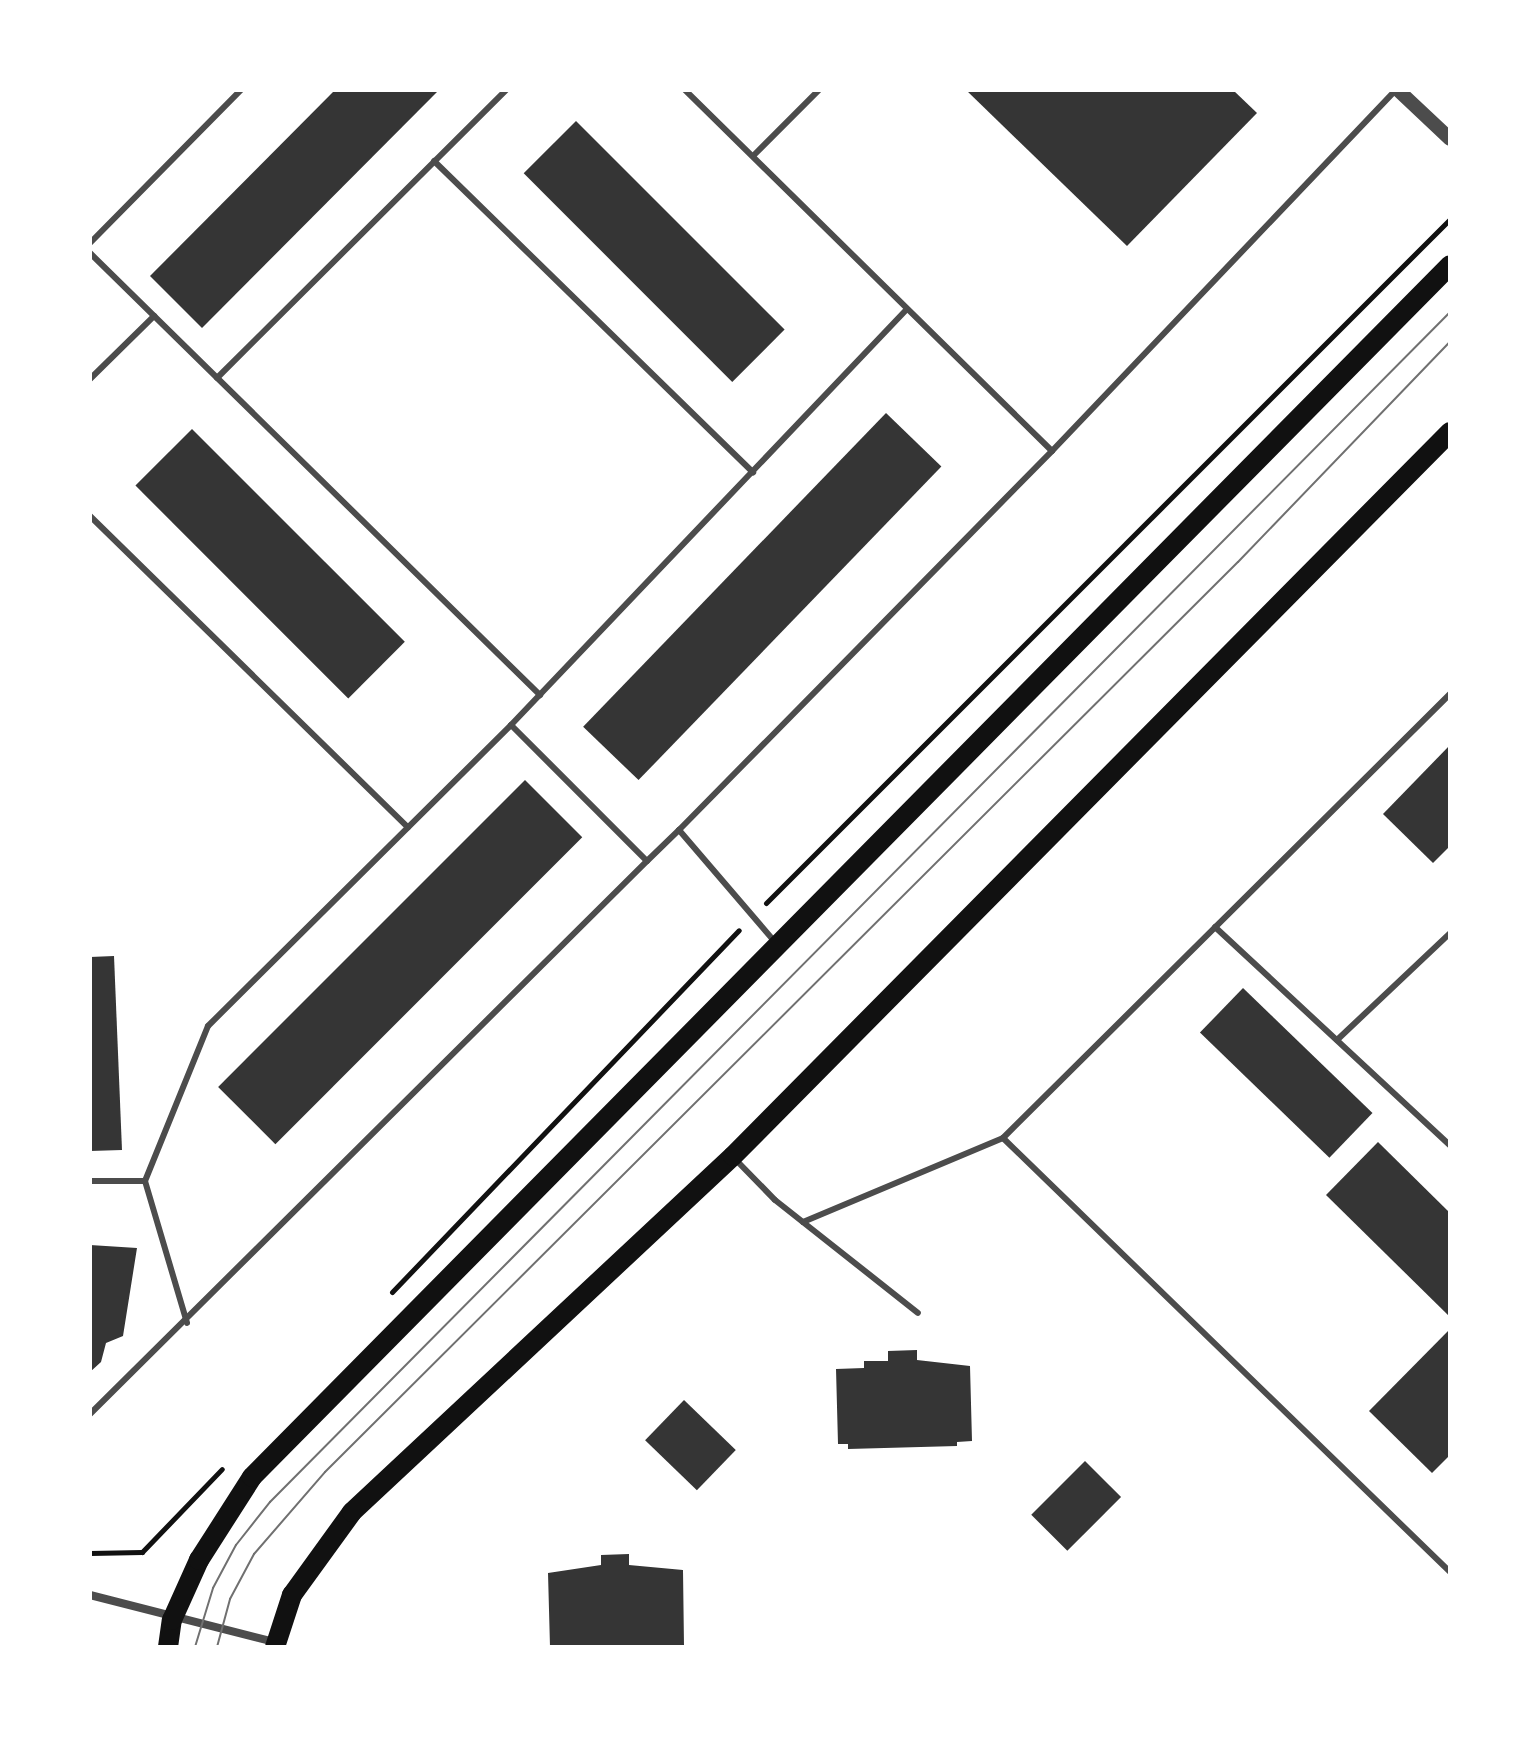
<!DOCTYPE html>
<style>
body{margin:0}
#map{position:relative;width:1540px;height:1737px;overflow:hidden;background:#fff;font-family:"PT Sans",sans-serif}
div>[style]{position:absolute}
.building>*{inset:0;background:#353535;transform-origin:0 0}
.path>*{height:5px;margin:-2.5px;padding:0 2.5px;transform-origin:2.5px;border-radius:2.5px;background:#111}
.service>*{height:6px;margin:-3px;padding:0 3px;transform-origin:3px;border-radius:3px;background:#4c4c4c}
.minor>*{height:8px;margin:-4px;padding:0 4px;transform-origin:4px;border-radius:4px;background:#4c4c4c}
.tertiary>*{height:14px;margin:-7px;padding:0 7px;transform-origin:7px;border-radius:7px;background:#4c4c4c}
.primary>*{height:20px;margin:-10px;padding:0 10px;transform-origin:10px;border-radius:10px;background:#111}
.tram>*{height:2px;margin:-1px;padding:0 1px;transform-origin:1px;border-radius:1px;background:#707070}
span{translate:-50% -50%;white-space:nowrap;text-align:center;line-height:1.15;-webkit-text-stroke:7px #fff;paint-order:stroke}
.frame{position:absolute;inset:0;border:92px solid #fff;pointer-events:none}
</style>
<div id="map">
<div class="building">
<div style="clip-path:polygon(335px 90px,439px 90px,202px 328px,150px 276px)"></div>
<div style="clip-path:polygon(966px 90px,1233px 90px,1257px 113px,1127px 246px)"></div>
<div style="left:576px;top:121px;width:295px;height:74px;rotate:45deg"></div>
<div style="left:886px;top:413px;width:77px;height:436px;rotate:44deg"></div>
<div style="left:192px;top:429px;width:301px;height:80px;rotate:45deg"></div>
<div style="clip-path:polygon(1450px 745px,1450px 846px,1433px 863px,1383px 814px)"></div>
<div style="left:525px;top:780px;width:81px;height:434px;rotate:45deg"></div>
<div style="clip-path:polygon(114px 956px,122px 1150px,90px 1151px,90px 957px)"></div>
<div style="left:1243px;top:988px;width:180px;height:62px;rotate:44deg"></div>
<div style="clip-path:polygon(1378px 1142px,1450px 1213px,1450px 1317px,1326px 1195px)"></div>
<div style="clip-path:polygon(90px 1245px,137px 1248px,123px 1336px,106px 1343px,101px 1362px,90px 1372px)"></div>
<div style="clip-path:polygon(1450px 1329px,1450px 1455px,1432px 1473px,1369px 1411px)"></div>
<div style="clip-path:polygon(917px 1350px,917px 1360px,970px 1366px,972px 1441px,957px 1442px,957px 1446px,848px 1449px,848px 1444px,838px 1444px,836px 1369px,864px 1368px,864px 1361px,888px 1361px,888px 1351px)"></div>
<div style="left:684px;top:1400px;width:72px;height:56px;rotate:44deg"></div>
<div style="left:1085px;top:1461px;width:51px;height:76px;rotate:45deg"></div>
<div style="clip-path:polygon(629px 1554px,629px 1565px,683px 1570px,684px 1646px,550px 1647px,548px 1573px,601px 1565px,601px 1555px)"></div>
</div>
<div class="path">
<div style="left:766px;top:903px;width:967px;rotate:-45deg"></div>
<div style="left:392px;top:1292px;width:501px;rotate:-46.21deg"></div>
<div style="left:90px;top:1553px;width:52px;rotate:-1.1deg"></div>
<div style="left:142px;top:1552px;width:115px;rotate:-46.1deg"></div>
</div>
<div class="service">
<div style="left:753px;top:156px;width:93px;rotate:-45deg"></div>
<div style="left:434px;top:161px;width:446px;rotate:44.3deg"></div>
<div style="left:90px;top:243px;width:215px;rotate:-45.4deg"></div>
<div style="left:90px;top:253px;width:631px;rotate:44.49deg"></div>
<div style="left:217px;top:378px;width:408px;rotate:-44.9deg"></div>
<div style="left:90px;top:379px;width:90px;rotate:-44.5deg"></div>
<div style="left:1052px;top:451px;width:499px;rotate:-46.4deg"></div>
<div style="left:90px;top:516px;width:445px;rotate:44.4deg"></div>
<div style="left:511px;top:725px;width:192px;rotate:45deg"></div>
<div style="left:647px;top:861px;width:45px;rotate:-44.1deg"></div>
<div style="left:679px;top:830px;width:149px;rotate:49.4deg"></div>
<div style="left:679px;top:830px;width:532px;rotate:-45.46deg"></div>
<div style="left:1052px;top:451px;width:515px;rotate:-135.47deg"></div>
<div style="left:1215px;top:927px;width:321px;rotate:42.9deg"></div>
<div style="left:1337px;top:1040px;width:156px;rotate:-43.4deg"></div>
<div style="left:1003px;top:1138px;width:630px;rotate:-44.81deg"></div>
<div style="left:735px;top:1159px;width:57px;rotate:45.7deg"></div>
<div style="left:775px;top:1200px;width:182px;rotate:38.3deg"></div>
<div style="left:90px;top:1181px;width:55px"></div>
<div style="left:145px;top:1181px;width:148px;rotate:73.5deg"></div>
<div style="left:145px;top:1181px;width:167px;rotate:-67.9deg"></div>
<div style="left:208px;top:1026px;width:427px;rotate:-44.8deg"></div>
<div style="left:511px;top:725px;width:574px;rotate:-46.41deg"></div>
<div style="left:803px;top:1222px;width:217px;rotate:-22.8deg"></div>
<div style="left:1003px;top:1138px;width:623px;rotate:44.15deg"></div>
<div style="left:90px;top:1414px;width:785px;rotate:-44.79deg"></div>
</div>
<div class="minor">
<div style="left:90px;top:1595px;width:191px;rotate:14.3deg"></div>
</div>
<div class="tertiary">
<div style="left:1398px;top:90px;width:71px;rotate:43.3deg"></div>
</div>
<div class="primary">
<div style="left:168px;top:1647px;width:27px;rotate:-82deg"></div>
<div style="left:172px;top:1620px;width:66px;rotate:-65.8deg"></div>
<div style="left:199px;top:1560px;width:98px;rotate:-57.4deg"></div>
<div style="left:252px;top:1477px;width:1704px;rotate:-45.33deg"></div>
<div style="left:275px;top:1647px;width:55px;rotate:-71.9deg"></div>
<div style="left:292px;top:1595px;width:102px;rotate:-54.1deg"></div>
<div style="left:352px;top:1512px;width:521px;rotate:-43.06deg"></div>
<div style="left:733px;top:1156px;width:1019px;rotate:-45.28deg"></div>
</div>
<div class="tram">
<div style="left:195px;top:1647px;width:62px;rotate:-73deg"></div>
<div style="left:213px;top:1588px;width:49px;rotate:-61.9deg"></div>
<div style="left:236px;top:1545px;width:55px;rotate:-51.7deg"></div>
<div style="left:270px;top:1502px;width:1676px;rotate:-45.24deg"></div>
<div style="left:217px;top:1647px;width:50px;rotate:-74.8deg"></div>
<div style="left:230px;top:1599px;width:51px;rotate:-61.9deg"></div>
<div style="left:254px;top:1554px;width:108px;rotate:-49.1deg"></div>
<div style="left:325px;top:1472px;width:1289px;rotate:-44.91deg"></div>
<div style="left:1238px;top:562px;width:306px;rotate:-46.1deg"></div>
</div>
<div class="frame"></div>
</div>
